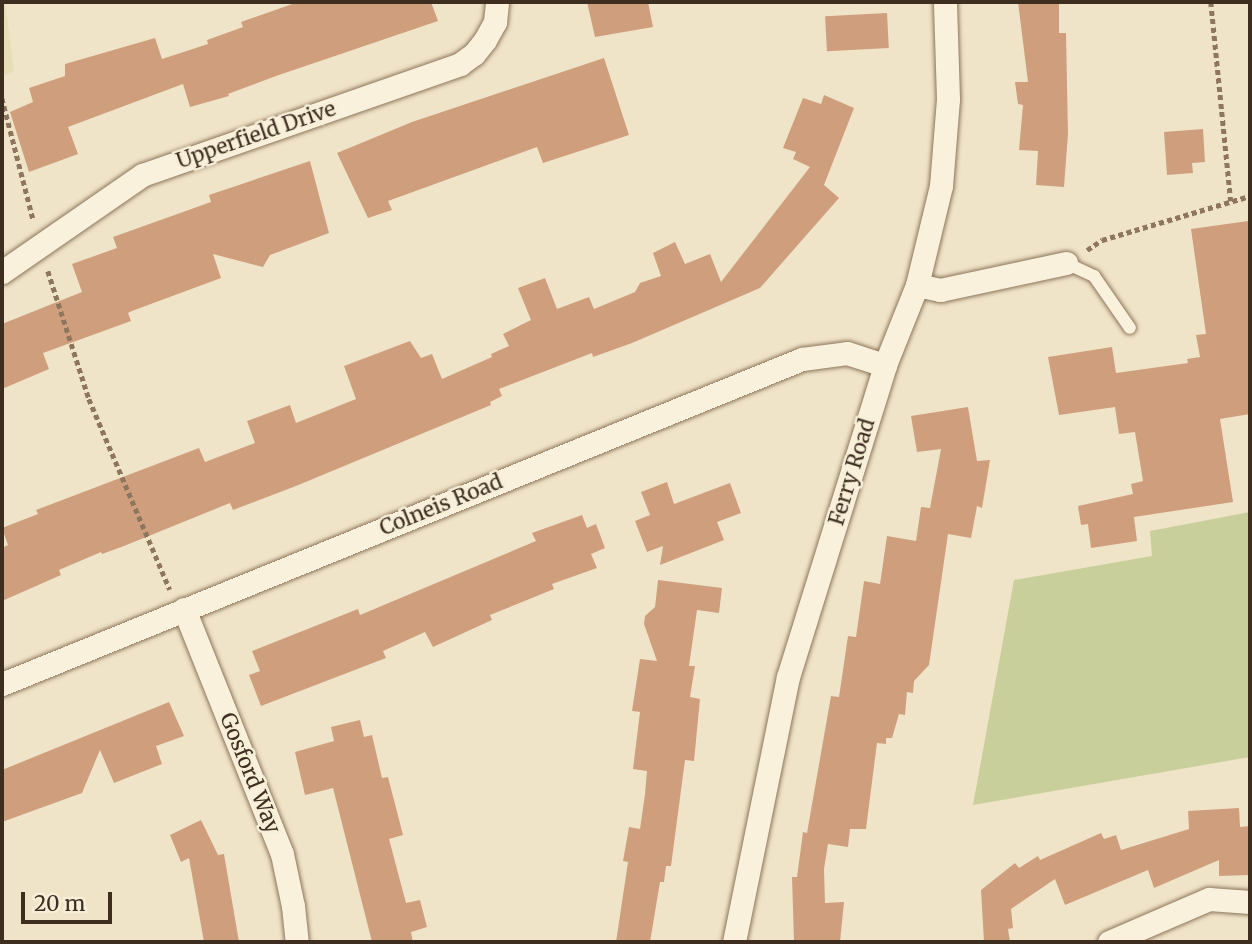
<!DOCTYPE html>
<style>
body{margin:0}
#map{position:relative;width:1252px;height:944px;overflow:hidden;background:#f0e4c8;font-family:Merriweather,serif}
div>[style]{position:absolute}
.farmland>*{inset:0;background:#e6deb5}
.green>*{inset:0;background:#c9cf9b}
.building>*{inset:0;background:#cf9f7d;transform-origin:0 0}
.path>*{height:4.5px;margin-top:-2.25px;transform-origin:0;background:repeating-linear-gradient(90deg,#8d765c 0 5px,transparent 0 8.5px)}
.roads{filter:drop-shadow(0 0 2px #8d765c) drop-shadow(0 0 2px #8d765c)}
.service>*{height:12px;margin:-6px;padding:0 6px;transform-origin:6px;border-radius:6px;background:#faf1dc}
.minor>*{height:23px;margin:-11.5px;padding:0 11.5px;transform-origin:11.5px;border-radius:11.5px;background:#faf1dc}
span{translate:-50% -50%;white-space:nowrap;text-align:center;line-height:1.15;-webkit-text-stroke:5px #f7eed8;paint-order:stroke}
.street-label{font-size:21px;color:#3d2e20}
.frame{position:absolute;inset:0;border:4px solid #3d2e20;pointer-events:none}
.scale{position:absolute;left:21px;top:892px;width:91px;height:32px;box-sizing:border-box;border:4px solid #3d2e20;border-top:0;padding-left:9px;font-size:21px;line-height:24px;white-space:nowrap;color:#3d2e20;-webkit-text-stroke:5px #f7eed8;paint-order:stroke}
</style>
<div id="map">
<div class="farmland">
<div style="clip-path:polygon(2px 2px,5px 2px,14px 71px,2px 76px)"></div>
</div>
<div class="green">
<div style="clip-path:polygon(1250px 512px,1250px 757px,973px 805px,1014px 580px,1152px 556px,1150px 531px)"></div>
</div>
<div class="building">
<div style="clip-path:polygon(298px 2px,431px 2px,438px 21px,276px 76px,228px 94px,229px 96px,190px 107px,183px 84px,68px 127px,78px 154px,29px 172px,10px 112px,33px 102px,29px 88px,65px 76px,65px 64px,155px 38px,162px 59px,208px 44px,207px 40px,243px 27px,241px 22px)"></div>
<div style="clip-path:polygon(587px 2px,648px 2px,653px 27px,595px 37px)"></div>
<div style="clip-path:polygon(1018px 2px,1059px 2px,1059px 33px,1066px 33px,1068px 134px,1064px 187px,1036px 185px,1038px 151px,1019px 150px,1023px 105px,1018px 104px,1015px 82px,1028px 82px)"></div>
<div style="left:887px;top:13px;width:35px;height:62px;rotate:87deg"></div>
<div style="clip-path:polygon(604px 58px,629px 135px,543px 163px,537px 147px,388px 201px,392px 210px,368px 218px,337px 153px,412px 122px)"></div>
<div style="clip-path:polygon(824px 95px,854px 108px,824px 185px,839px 198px,760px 288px,632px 343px,593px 357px,592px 353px,499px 389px,502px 396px,490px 402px,491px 405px,296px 486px,233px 510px,230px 503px,124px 546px,102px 554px,101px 552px,59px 570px,61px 575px,2px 601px,2px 548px,8px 545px,2px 528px,38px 514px,36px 510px,199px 448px,205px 462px,255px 443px,247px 421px,290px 405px,296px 423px,356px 399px,344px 366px,410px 341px,421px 358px,432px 354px,442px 379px,492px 357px,491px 354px,509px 346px,503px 334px,531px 320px,518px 288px,545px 278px,557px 309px,589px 297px,594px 309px,635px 292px,640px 283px,661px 276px,653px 253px,675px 242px,685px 264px,710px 254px,721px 282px,810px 167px,793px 159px,796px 152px,783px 148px,803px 98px,821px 104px)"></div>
<div style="clip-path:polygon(1203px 129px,1205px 162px,1192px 163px,1193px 173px,1167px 175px,1164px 132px)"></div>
<div style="clip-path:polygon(310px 161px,329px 233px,270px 255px,263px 267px,213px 254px,221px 278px,132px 311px,128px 313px,131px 321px,43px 353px,49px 369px,2px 389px,2px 324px,82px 292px,72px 264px,117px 248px,113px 237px,211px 202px,209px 195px)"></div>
<div style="clip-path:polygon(1248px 221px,1250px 414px,1220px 419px,1233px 502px,1134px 517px,1137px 541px,1091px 548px,1088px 524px,1081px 525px,1078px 506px,1133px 494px,1131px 484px,1143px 481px,1135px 432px,1119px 434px,1115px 407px,1059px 415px,1048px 357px,1112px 347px,1116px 373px,1188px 363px,1187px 359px,1200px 357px,1196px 335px,1206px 334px,1191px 229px)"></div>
<div style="clip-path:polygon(968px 407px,977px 461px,990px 460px,982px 508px,977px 506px,971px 538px,948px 534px,929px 665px,914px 681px,913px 693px,907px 692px,905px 715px,899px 714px,892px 738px,886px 738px,886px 744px,877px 743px,866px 829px,850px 829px,848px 847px,828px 844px,824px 869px,825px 903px,844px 902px,840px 942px,794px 942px,792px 877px,797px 877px,803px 832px,807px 833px,831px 696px,839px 697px,848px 636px,856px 637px,864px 581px,880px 584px,887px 536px,916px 541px,921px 507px,930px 508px,941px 449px,917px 452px,911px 416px)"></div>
<div style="clip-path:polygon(667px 482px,674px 504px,730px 483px,741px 513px,717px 522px,724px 540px,660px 565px,663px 546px,647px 552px,635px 521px,650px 515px,641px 492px)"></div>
<div style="clip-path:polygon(582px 515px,587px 528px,596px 524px,605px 548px,591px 554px,597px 568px,552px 584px,554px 589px,490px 615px,492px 620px,433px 647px,425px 632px,383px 651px,386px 658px,261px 706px,249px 675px,260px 671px,252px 651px,358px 609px,360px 615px,536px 541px,532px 533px)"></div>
<div style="clip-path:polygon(658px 580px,722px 588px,719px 613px,697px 610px,689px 666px,695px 666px,690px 697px,700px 699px,694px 761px,685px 760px,671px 866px,666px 866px,664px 882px,660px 882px,650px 942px,616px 942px,628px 862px,623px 861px,629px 827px,640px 829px,645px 794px,647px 771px,633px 769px,640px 712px,632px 711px,640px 659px,657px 661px,644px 624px,645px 616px,655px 607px)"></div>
<div style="clip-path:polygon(169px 702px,184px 736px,156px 746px,162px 764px,114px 783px,100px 750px,82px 793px,2px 822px,2px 770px)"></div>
<div style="clip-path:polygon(360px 720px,364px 737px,372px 735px,382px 778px,388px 777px,403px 835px,389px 839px,406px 903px,420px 900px,427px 927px,411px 932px,413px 942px,372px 942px,333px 788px,305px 795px,295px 752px,334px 741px,331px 727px)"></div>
<div style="clip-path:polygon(1239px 808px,1240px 827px,1250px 826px,1250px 875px,1219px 876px,1219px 860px,1154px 888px,1148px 870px,1065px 905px,1055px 879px,1011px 909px,1013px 928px,1008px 929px,1010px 942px,984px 942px,981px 890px,1015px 863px,1019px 868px,1038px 856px,1040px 860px,1101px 833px,1104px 839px,1116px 835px,1121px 850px,1189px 829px,1188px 811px)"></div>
<div style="clip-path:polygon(201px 820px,218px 855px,224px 854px,239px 942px,204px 942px,189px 858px,181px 862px,170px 835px)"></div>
</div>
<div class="path">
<div style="left:1211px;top:2px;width:200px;rotate:84.3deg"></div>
<div style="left:2px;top:98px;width:125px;rotate:75.6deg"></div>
<div style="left:1087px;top:250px;width:18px;rotate:-34deg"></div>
<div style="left:1102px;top:240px;width:154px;rotate:-16.6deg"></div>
<div style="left:48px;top:271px;width:134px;rotate:72.2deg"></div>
<div style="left:89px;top:399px;width:207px;rotate:67deg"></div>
</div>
<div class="roads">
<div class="service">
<div style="left:1066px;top:263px;width:31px;rotate:25deg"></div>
<div style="left:1094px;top:276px;width:63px;rotate:55.3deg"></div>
</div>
<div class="minor">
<div style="left:2px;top:272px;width:170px;rotate:-34.7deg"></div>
<div style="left:142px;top:175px;width:337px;rotate:-19.2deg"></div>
<div style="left:460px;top:64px;width:17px;rotate:-36deg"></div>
<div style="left:474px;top:54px;width:18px;rotate:-52deg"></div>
<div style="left:485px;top:40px;width:21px;rotate:-61deg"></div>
<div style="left:495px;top:22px;width:20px;rotate:-84deg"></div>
<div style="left:917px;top:285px;width:24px;rotate:12deg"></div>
<div style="left:940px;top:290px;width:129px;rotate:-12.1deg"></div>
<div style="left:184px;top:609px;width:264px;rotate:68.2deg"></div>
<div style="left:282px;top:854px;width:53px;rotate:78.1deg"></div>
<div style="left:293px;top:906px;width:36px;rotate:84deg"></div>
<div style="left:2px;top:684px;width:863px;rotate:-22.11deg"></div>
<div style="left:802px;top:359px;width:45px;rotate:-7.6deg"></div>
<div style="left:847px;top:353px;width:40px;rotate:18deg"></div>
<div style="left:734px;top:942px;width:270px;rotate:-78.5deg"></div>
<div style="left:788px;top:677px;width:327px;rotate:-72.7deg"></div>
<div style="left:885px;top:365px;width:86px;rotate:-68.2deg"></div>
<div style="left:917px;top:285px;width:102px;rotate:-76.4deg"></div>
<div style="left:941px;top:186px;width:87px;rotate:-85.4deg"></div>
<div style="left:948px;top:99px;width:97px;rotate:-91.8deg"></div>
<div style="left:1109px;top:942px;width:109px;rotate:-23.3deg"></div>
<div style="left:1209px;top:899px;width:41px;rotate:4.2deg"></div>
</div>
</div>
<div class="street-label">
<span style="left:256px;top:135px;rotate:-19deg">Upperfield Drive</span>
<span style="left:852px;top:472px;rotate:-73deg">Ferry Road</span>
<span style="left:441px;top:505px;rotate:-22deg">Colneis Road</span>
<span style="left:250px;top:773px;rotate:68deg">Gosford Way</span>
</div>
<div class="frame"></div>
<div class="scale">20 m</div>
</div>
